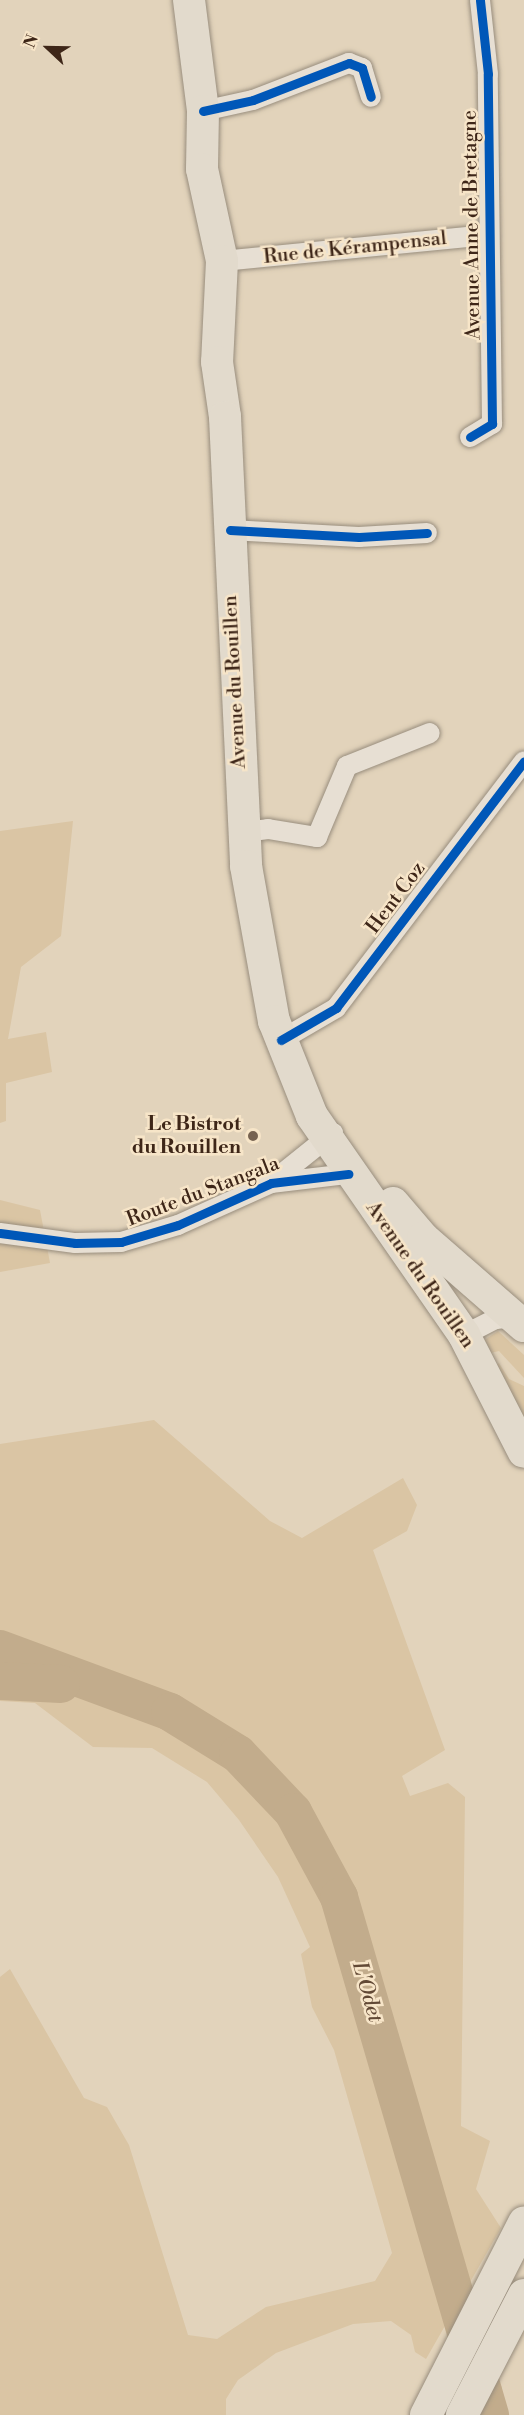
<!DOCTYPE html>
<meta charset="utf-8">
<style>
body{margin:0}
#map{position:relative;width:524px;height:2415px;overflow:hidden;background:#e2d3bb;font-family:"Libre Bodoni",serif}
div>[style]{position:absolute}
.green>*{inset:0;background:#dac5a4}
.water>*{inset:0;background:#c2ac8c}
.river>*{height:38px;margin:-19px;padding:0 19px;transform-origin:19px;border-radius:19px;background:#c2ac8c}
.roads{filter:drop-shadow(0 0 2px #988d7d) drop-shadow(0 0 2px #988d7d)}
.minor>*{height:20px;margin:-10px;padding:0 10px;transform-origin:10px;border-radius:10px;background:#e7dfd3}
.primary>*{height:32px;margin:-16px;padding:0 16px;transform-origin:16px;border-radius:16px;background:#e2dacc}
.cycleway>*{height:9px;margin:-4.5px;padding:0 4.5px;transform-origin:4.5px;border-radius:4.5px;background:#0057b8}
.dots>*{width:16px;height:16px;translate:-50% -50%;box-sizing:border-box;border:3px solid #f7e5c8;border-radius:50%}
span{translate:-50% -50%;white-space:nowrap;text-align:center;line-height:1.15;-webkit-text-stroke:5px #f7e5c8;paint-order:stroke}
.street-label{font-size:20px;color:#3e2618}
.poi-label{font-size:20px;color:#3e2618;font-weight:700}
.right{translate:-100% -50%;text-align:right}
.water-label{font-size:21px;color:#624935;font-style:italic}
.north{position:absolute;left:18px;top:18px;width:60px;height:60px;-webkit-text-stroke:4px #f7e5c8;paint-order:stroke;rotate:292deg;font-size:16px;font-weight:700;line-height:24px;text-align:center;color:#3e2618}
.north::after{content:'';display:block;margin:auto;width:21px;height:27px;background:#3e2618;clip-path:polygon(50% 0,100% 100%,50% 72%,0 100%)}
</style>
<div id="map">
<div class="green">
<div style="clip-path:polygon(73px 821px,61px 936px,21px 967px,8px 1039px,46px 1032px,52px 1072px,6px 1083px,6px 1121px,0 1123px,0 831px)"></div>
<div style="clip-path:polygon(0 1200px,40px 1210px,50px 1263px,0 1272px)"></div>
<div style="clip-path:polygon(498px 1331px,524px 1355px,524px 1378px,499px 1351px,486px 1354px,480px 1343px)"></div>
<div style="clip-path:polygon(499px 1363px,509px 1379px,524px 1386px,524px 1432px,494px 1366px)"></div>
<div style="clip-path:polygon(154px 1420px,270px 1521px,302px 1538px,403px 1478px,417px 1505px,407px 1531px,373px 1550px,445px 1750px,402px 1776px,410px 1796px,448px 1783px,465px 1797px,461px 2126px,490px 2141px,476px 2189px,501px 2228px,426px 2359px,415px 2352px,411px 2335px,391px 2321px,353px 2324px,276px 2353px,238px 2380px,226px 2399px,226px 2415px,0 2415px,0 1977px,10px 1969px,84px 2098px,107px 2107px,129px 2145px,188px 2335px,217px 2339px,266px 2307px,375px 2281px,392px 2253px,334px 2050px,312px 2007px,301px 1954px,310px 1947px,278px 1877px,239px 1820px,207px 1782px,152px 1748px,93px 1747px,35px 1703px,0 1701px,0 1444px)"></div>
</div>
<div class="water">
<div style="clip-path:polygon(501px 2386px,507px 2415px,485px 2415px)"></div>
</div>
<div class="river">
<div style="left:0;top:1649px;width:181px;rotate:20.3deg"></div>
<div style="left:170px;top:1712px;width:80px;rotate:31.7deg"></div>
<div style="left:238px;top:1754px;width:80px;rotate:46.5deg"></div>
<div style="left:293px;top:1812px;width:97px;rotate:61.6deg"></div>
<div style="left:339px;top:1897px;width:540px;rotate:73.75deg"></div>
<div style="left:0;top:1681px;width:61px;rotate:2.8deg"></div>
</div>
<div class="roads">
<div class="minor">
<div style="left:203px;top:111px;width:51px;rotate:-12.4deg"></div>
<div style="left:253px;top:100px;width:103px;rotate:-21.1deg"></div>
<div style="left:349px;top:63px;width:14px;rotate:21deg"></div>
<div style="left:362px;top:68px;width:30px;rotate:73deg"></div>
<div style="left:222px;top:261px;width:267px;rotate:-5.6deg"></div>
<div style="left:470px;top:437px;width:26px;rotate:-31deg"></div>
<div style="left:492px;top:424px;width:350px;rotate:-90.7deg"></div>
<div style="left:488px;top:74px;width:74px;rotate:-96.2deg"></div>
<div style="left:230px;top:530px;width:129px;rotate:3.1deg"></div>
<div style="left:359px;top:537px;width:68px;rotate:-3.4deg"></div>
<div style="left:244px;top:832px;width:24px;rotate:-7deg"></div>
<div style="left:268px;top:829px;width:50px;rotate:9.3deg"></div>
<div style="left:317px;top:837px;width:77px;rotate:-67.1deg"></div>
<div style="left:347px;top:766px;width:89px;rotate:-21.7deg"></div>
<div style="left:281px;top:1040px;width:64px;rotate:-30.2deg"></div>
<div style="left:336px;top:1008px;width:310px;rotate:-52.7deg"></div>
<div style="left:273px;top:1181px;width:77px;rotate:-38.7deg"></div>
<div style="left:0;top:1233px;width:76px;rotate:7.6deg"></div>
<div style="left:75px;top:1243px;width:46px;rotate:-1.2deg"></div>
<div style="left:121px;top:1242px;width:59px;rotate:-16.6deg"></div>
<div style="left:178px;top:1225px;width:102px;rotate:-24.3deg"></div>
<div style="left:271px;top:1183px;width:78px;rotate:-6.7deg"></div>
<div style="left:464px;top:1335px;width:36px;rotate:-27deg"></div>
<div style="left:496px;top:1319px;width:20px;rotate:-6deg"></div>
</div>
<div class="primary">
<div style="left:189px;top:0;width:112px;rotate:82.8deg"></div>
<div style="left:203px;top:111px;width:58px;rotate:91deg"></div>
<div style="left:202px;top:169px;width:94px;rotate:77.7deg"></div>
<div style="left:222px;top:261px;width:101px;rotate:92.8deg"></div>
<div style="left:217px;top:362px;width:56px;rotate:81.7deg"></div>
<div style="left:225px;top:417px;width:449px;rotate:87.3deg"></div>
<div style="left:246px;top:866px;width:158px;rotate:79.8deg"></div>
<div style="left:274px;top:1021px;width:102px;rotate:68.2deg"></div>
<div style="left:312px;top:1116px;width:267px;rotate:55.2deg"></div>
<div style="left:464px;top:1335px;width:131px;rotate:62.9deg"></div>
<div style="left:393px;top:1203px;width:46px;rotate:49.4deg"></div>
<div style="left:423px;top:1238px;width:134px;rotate:41.1deg"></div>
<div style="left:426px;top:2415px;width:216px;rotate:-63deg"></div>
<div style="left:462px;top:2415px;width:135px;rotate:-62.7deg"></div>
</div>
</div>
<div class="cycleway">
<div style="left:203px;top:111px;width:51px;rotate:-12.4deg"></div>
<div style="left:253px;top:100px;width:103px;rotate:-21.1deg"></div>
<div style="left:349px;top:63px;width:14px;rotate:21deg"></div>
<div style="left:362px;top:68px;width:30px;rotate:73deg"></div>
<div style="left:470px;top:437px;width:26px;rotate:-31deg"></div>
<div style="left:492px;top:424px;width:350px;rotate:-90.7deg"></div>
<div style="left:488px;top:74px;width:74px;rotate:-96.2deg"></div>
<div style="left:230px;top:530px;width:129px;rotate:3.1deg"></div>
<div style="left:359px;top:537px;width:68px;rotate:-3.4deg"></div>
<div style="left:281px;top:1040px;width:64px;rotate:-30.2deg"></div>
<div style="left:336px;top:1008px;width:310px;rotate:-52.7deg"></div>
<div style="left:0;top:1233px;width:76px;rotate:7.6deg"></div>
<div style="left:75px;top:1243px;width:46px;rotate:-1.2deg"></div>
<div style="left:121px;top:1242px;width:59px;rotate:-16.6deg"></div>
<div style="left:178px;top:1225px;width:102px;rotate:-24.3deg"></div>
<div style="left:271px;top:1183px;width:78px;rotate:-6.7deg"></div>
</div>
<div class="dots">
<div style="left:253px;top:1136px;background:#776351"></div>
</div>
<div class="street-label">
<span style="left:472px;top:225px;rotate:-91deg">Avenue Anne de Bretagne</span>
<span style="left:355px;top:248px;rotate:-6deg">Rue de Kérampensal</span>
<span style="left:235px;top:682px;rotate:-93deg">Avenue du Rouillen</span>
<span style="left:396px;top:898px;rotate:-53deg">Hent Coz</span>
<span style="left:203px;top:1192px;rotate:-21deg">Route du Stangala</span>
<span style="left:420px;top:1275px;rotate:55deg">Avenue du Rouillen</span>
</div>
<div class="poi-label">
<span class="right" style="left:241px;top:1136px">Le Bistrot<br>du Rouillen</span>
</div>
<div class="water-label">
<span style="left:367px;top:1992px;rotate:74deg">L'Odet</span>
</div>
<div class="north">N</div>
</div>
